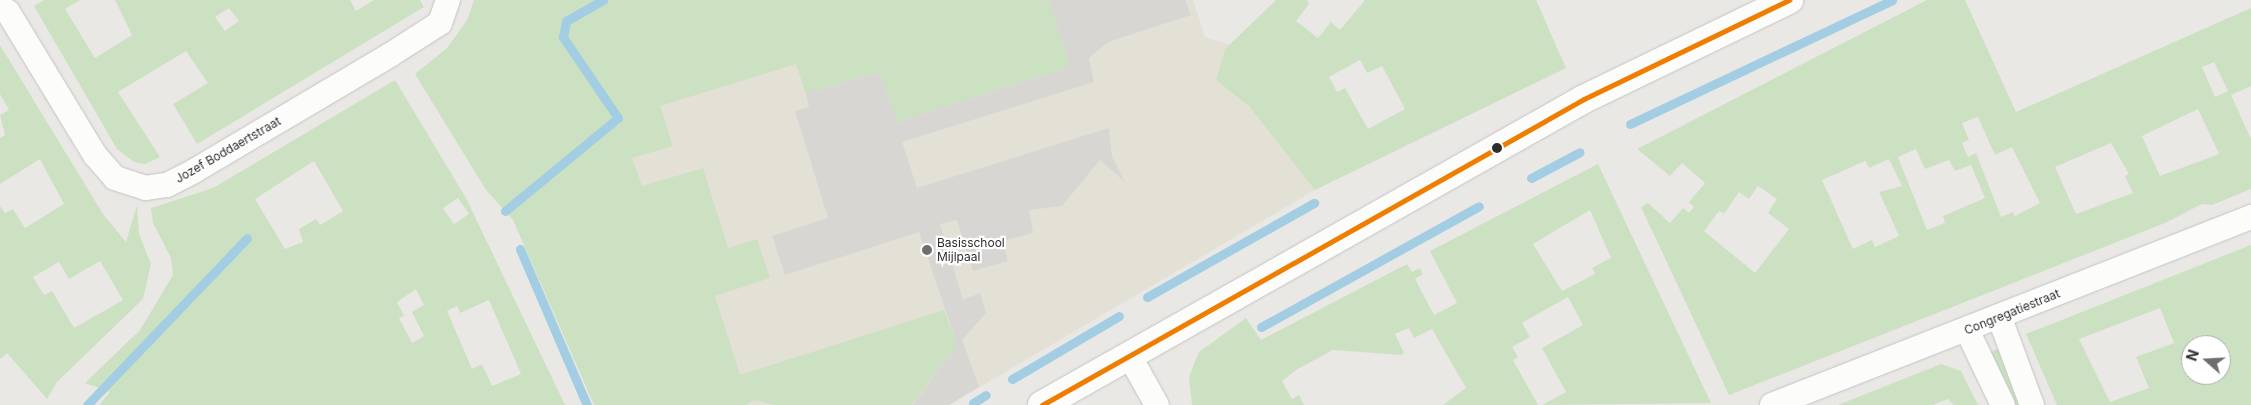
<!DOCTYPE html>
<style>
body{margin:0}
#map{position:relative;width:2251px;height:405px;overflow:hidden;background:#eae8e5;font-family:Inter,sans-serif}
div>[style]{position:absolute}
.education>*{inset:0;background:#e3e0d5}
.green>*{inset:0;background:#cce1c2}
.plaza>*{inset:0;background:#d8d6d3}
.stream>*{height:9px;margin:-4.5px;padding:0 4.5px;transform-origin:4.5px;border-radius:4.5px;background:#a2cde2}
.roads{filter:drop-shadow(0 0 1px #c4c4c4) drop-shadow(0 0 1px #c4c4c4)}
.street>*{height:24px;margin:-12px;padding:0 12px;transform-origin:12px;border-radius:12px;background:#fcfcfb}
.secondary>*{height:28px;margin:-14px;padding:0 14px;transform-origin:14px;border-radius:14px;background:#fcfcfb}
.bus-1>*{height:5px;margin:-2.5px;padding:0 2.5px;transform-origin:2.5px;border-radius:2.5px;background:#ef7d00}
.dots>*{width:14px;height:14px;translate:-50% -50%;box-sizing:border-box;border:2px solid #fff;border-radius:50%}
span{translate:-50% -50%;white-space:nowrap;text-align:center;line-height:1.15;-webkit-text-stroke:4.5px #fff;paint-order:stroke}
.street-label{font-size:12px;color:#2d2d2d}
.poi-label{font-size:12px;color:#2d2d2d}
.left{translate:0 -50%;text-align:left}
.north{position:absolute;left:2181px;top:335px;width:50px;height:50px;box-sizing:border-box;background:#fff;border:1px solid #ababab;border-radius:50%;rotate:289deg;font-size:14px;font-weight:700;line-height:20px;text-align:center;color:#2d2d2d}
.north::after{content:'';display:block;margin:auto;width:18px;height:22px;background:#6f6e6d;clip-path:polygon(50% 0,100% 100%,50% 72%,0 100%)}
</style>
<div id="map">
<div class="education">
<div style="clip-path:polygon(626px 0,1193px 0,1205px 37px,1237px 47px,1315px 190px,949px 405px,723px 405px,598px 147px)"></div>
</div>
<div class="green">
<div style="clip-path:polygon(evenodd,44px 0,80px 0,65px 9px,95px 58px,132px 35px,115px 0,350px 0,356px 11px,374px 0,420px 0,424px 7px,197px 144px,173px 104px,208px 83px,186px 51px,118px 92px,160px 157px,145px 164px,134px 162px,117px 149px,34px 6px,44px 0,229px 8px,239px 21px,225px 31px,215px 17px,229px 8px)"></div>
<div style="clip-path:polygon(474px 0,1049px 0,1070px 67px,897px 122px,879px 72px,806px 94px,796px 64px,660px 106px,673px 146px,632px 158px,642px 186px,703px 168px,728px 248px,757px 239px,770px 278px,715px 296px,740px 375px,944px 310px,957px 344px,912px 405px,774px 405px,754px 400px,746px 405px,594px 405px,513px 220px,486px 190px,415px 74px,447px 48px,467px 20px)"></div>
<div style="clip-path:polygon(evenodd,1276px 0,1307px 0,1309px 4px,1296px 21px,1318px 38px,1331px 22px,1340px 30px,1365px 0,1536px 0,1566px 68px,1315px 190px,1249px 106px,1216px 80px,1225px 49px,1276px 0,1360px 60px,1367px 73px,1382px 66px,1405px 109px,1368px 129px,1345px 88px,1337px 92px,1329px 77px,1360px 60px)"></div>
<div style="clip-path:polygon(evenodd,1927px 0,1965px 0,2016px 112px,2251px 8px,2251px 86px,2231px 95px,2251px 139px,2251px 189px,2212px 205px,2202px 204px,2165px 223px,1729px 395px,1641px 207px,1648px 203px,1670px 223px,1683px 208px,1689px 213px,1694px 207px,1689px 202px,1705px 183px,1682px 163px,1670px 176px,1637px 149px,1927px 0,2214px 62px,2228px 91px,2215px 97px,2202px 67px,2214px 62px,1927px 0,2198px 109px,2219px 154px,2160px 176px,2142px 136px,2198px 109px,1927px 0,1978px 117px,1995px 155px,2012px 147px,2040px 203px,2015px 216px,2013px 212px,2001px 217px,1976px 153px,1968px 157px,1962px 143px,1969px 140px,1962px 123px,1978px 117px,1927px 0,2111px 143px,2129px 174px,2125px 176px,2133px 193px,2076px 214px,2055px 167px,2111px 143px,1927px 0,1916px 149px,1925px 169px,1949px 160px,1955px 171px,1971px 165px,1985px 198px,1943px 216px,1945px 223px,1927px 230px,1898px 157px,1916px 149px,1927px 0,1889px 159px,1902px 186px,1879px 192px,1899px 236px,1875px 247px,1872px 240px,1853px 249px,1822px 180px,1865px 161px,1869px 168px,1889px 159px,1927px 0,1758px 186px,1777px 199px,1768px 213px,1789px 229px,1755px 273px,1704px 231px,1719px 211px,1724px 214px,1739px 192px,1749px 199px,1758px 186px)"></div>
<div style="clip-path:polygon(evenodd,0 45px,103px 214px,126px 242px,137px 205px,139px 234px,151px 264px,143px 299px,57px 382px,47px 399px,7px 353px,0 359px,0 206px,5px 213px,13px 209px,25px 228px,64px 204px,40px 159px,0 184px,0 138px,5px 135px,0 115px,9px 110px,0 94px,0 45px,100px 261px,123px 300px,74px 328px,52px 291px,44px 295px,33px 277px,59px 262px,69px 279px,100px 261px)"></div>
<div style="clip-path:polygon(evenodd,395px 80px,466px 198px,565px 405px,99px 405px,110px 392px,85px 383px,140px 330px,173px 275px,171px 258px,153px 223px,151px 208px,213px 188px,395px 80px,314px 161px,343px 211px,320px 225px,316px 219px,299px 229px,303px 242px,285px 249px,255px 199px,314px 161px,395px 80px,458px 198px,469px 214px,454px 224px,443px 208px,458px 198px,395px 80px,416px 289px,424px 305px,412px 312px,424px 336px,412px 343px,399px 318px,404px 316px,397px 302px,416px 289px,395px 80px,489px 300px,521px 374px,492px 386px,482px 364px,472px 369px,447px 311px,457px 306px,460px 313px,489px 300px)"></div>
<div style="clip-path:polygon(evenodd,1598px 164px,1711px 403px,1542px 405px,1566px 392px,1542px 348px,1583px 325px,1568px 297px,1522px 323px,1530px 337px,1512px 347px,1518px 357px,1513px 360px,1538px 405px,1443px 405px,1466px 388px,1432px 329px,1414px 338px,1409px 328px,1395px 334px,1404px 353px,1401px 355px,1333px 350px,1296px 370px,1282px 381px,1292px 399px,1299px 395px,1304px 405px,1192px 405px,1189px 377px,1199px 352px,1246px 318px,1261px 340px,1407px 264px,1412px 272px,1420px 268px,1423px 274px,1415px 279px,1434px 315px,1457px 303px,1430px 251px,1598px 164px,1590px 210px,1611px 258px,1592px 268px,1595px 274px,1562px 291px,1533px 244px,1590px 210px)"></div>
<div style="clip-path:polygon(evenodd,2251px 245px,2251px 405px,2057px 405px,2026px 334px,2251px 245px,2160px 308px,2174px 343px,2136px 357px,2149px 388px,2110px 402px,2079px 339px,2160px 308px,2251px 245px,2191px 345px,2221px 345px,2221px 375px,2191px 375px,2191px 345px)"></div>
<div style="clip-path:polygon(1999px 348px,2025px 405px,2012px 405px,1989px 353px)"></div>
<div style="clip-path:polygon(1941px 364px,1961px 371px,1978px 405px,1954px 405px,1948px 399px,1933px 405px,1838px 405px)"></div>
</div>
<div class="plaza">
<div style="clip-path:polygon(1049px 0,1185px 0,1191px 15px,1108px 42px,1089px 58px,1094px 82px,902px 142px,917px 188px,1109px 128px,1112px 157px,1125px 182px,1100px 160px,1062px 206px,1029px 210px,1033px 233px,1003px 241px,1008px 261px,973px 271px,957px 220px,940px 224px,963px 300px,980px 293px,986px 313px,962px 340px,979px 387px,949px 405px,913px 405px,957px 344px,919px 232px,785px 275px,772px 236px,828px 218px,795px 111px,809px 107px,806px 94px,879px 72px,897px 122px,1070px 67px)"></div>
</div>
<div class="stream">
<div style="left:1630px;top:124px;width:290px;rotate:-25.3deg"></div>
<div style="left:1531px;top:178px;width:55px;rotate:-28deg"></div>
<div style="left:505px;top:211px;width:146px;rotate:-39.5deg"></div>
<div style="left:618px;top:118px;width:98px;rotate:-124.2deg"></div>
<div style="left:563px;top:37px;width:16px;rotate:-79deg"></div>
<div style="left:566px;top:21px;width:43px;rotate:-29.6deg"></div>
<div style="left:520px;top:249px;width:170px;rotate:66.8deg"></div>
<div style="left:1147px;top:297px;width:192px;rotate:-29.4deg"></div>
<div style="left:1261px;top:327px;width:249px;rotate:-29deg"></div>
<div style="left:1012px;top:379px;width:124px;rotate:-30.5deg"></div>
<div style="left:973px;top:403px;width:15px;rotate:-32deg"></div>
<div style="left:87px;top:405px;width:231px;rotate:-46.2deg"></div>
</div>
<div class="roads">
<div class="street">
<div style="left:0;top:7px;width:9px;rotate:32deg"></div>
<div style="left:8px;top:12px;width:167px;rotate:58.7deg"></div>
<div style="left:95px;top:155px;width:30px;rotate:49deg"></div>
<div style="left:115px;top:178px;width:32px;rotate:18deg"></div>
<div style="left:145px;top:188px;width:22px;rotate:-8deg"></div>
<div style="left:167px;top:185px;width:30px;rotate:-27deg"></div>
<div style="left:194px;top:171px;width:228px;rotate:-30.6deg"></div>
<div style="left:390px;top:55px;width:59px;rotate:-32.6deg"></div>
<div style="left:440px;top:23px;width:24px;rotate:-71deg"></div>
<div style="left:1999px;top:316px;width:95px;rotate:69.7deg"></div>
<div style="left:1967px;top:330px;width:83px;rotate:64.4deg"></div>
<div style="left:1129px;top:355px;width:57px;rotate:60.8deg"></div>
<div style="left:1772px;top:405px;width:515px;rotate:-21.43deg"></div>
</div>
<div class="secondary">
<div style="left:1042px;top:405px;width:622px;rotate:-29.45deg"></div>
<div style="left:1584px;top:99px;width:228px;rotate:-25.8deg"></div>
</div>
</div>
<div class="bus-1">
<div style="left:1042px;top:405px;width:622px;rotate:-29.45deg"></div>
<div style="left:1584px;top:99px;width:228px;rotate:-25.8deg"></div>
</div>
<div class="dots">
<div style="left:1497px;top:148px;background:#2d2d2d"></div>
<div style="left:927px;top:250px;background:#6f6e6d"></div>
</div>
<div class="street-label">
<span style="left:228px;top:150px;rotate:-30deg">Jozef Boddaertstraat</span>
<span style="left:2012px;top:312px;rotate:-22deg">Congregatiestraat</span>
</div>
<div class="poi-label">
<span class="left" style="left:937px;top:250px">Basisschool<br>Mijlpaal</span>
</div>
<div class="north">N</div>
</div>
